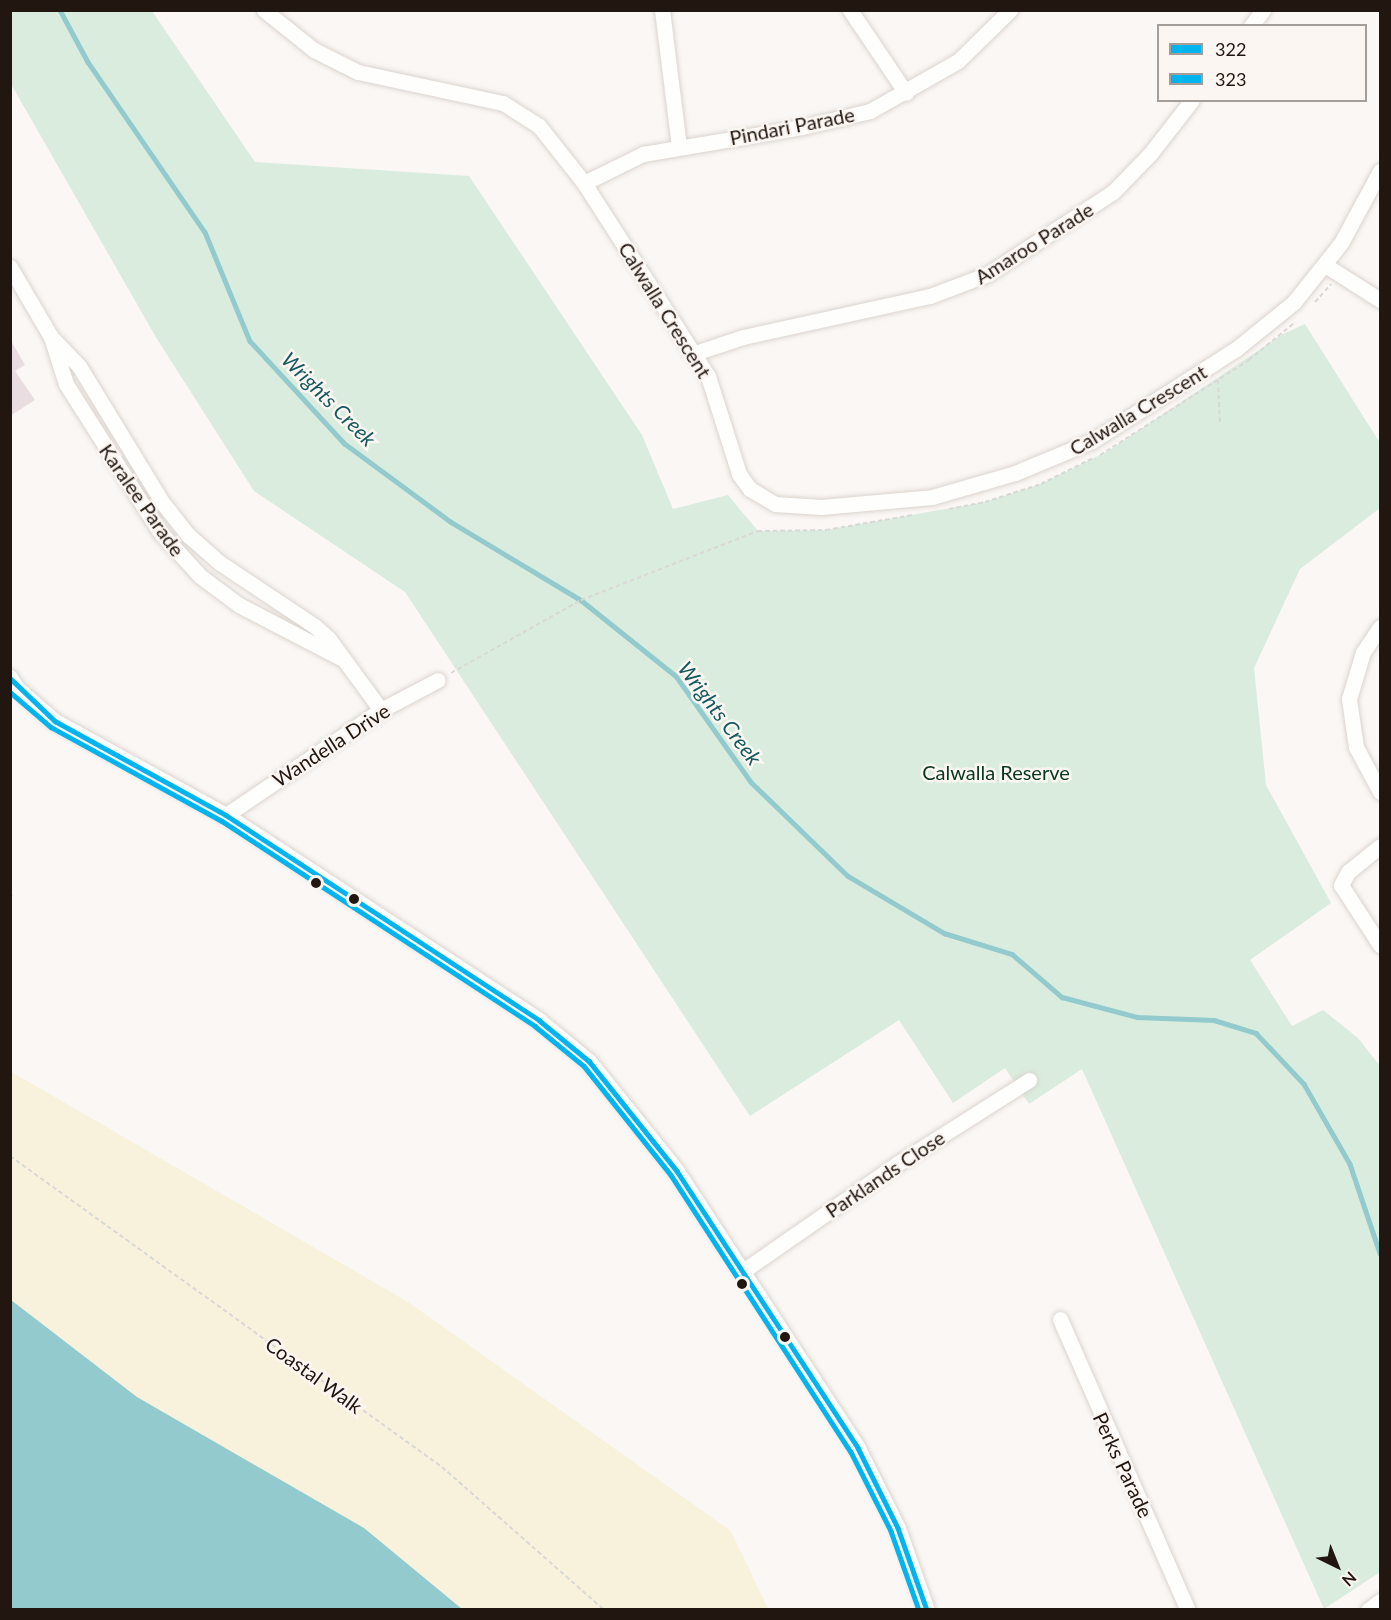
<!DOCTYPE html>
<style>
body{margin:0}
#map{position:relative;width:1391px;height:1620px;overflow:hidden;background:#faf7f4;font-family:Lato,sans-serif}
div>[style]{position:absolute}
.green>*{inset:0;background:#daecdd}
.sand>*{inset:0;background:#f8f2dc}
.water>*{inset:0;background:#92cace}
.stream>*{height:4.5px;margin:-2.25px;padding:0 2.25px;transform-origin:2.25px;border-radius:2.25px;background:#92cace}
.building>*{inset:0;background:#eadde2}
.path>*{height:2px;margin-top:-1px;transform-origin:0;background:repeating-linear-gradient(90deg,#d9d8d7 0 4.5px,transparent 0 7.5px)}
.roads{filter:drop-shadow(0 0 2px #dbd4ce) drop-shadow(0 0 2px #dbd4ce)}
.minor>*{height:15px;margin:-7.5px;padding:0 7.5px;transform-origin:7.5px;border-radius:7.5px;background:#fefefd}
.bus-1>*{height:4.5px;margin:-2.25px;padding:0 2.25px;transform-origin:2.25px;border-radius:2.25px;background:#00b5ef}
.bus-2>*{height:4.5px;margin:-2.25px;padding:0 2.25px;transform-origin:2.25px;border-radius:2.25px;background:#00b5ef}
.dots>*{width:16px;height:16px;translate:-50% -50%;box-sizing:border-box;border:3px solid #fcf6f2;border-radius:50%}
span{translate:-50% -50%;white-space:nowrap;text-align:center;line-height:1.15;-webkit-text-stroke:5px #fcf6f2;paint-order:stroke}
.street-label{font-size:20px;color:#221710}
.park-label{font-size:20px;color:#08371f}
.water-label{font-size:21px;color:#14595f;font-style:italic}
.frame{position:absolute;inset:0;border:12px solid #221710;pointer-events:none}
.legend{position:absolute;left:1157px;top:24px;width:210px;height:78px;box-sizing:border-box;background:#fcf6f2;border:2px solid #a59d98;margin:0;padding:8px 10px;list-style:none;font-size:18px;color:#221710}
.legend li{display:flex;align-items:center;gap:12px;height:30px}
.legend b{width:30px;border:2px solid #a59d98}
.north{position:absolute;left:1307px;top:1536px;width:60px;height:60px;-webkit-text-stroke:4px #fcf6f2;paint-order:stroke;rotate:137deg;font-size:16px;font-weight:700;line-height:24px;text-align:center;color:#221710}
.north::after{content:'';display:block;margin:auto;width:21px;height:27px;background:#221710;clip-path:polygon(50% 0,100% 100%,50% 72%,0 100%)}
</style>
<div id="map">
<div class="green">
<div style="clip-path:polygon(10px 11px,152px 11px,255px 162px,469px 176px,642px 435px,673px 509px,728px 495px,758px 531px,826px 530px,985px 502px,1041px 484px,1108px 451px,1283px 334px,1305px 324px,1380px 443px,1380px 508px,1300px 569px,1254px 668px,1266px 785px,1331px 903px,1250px 960px,1292px 1026px,1323px 1010px,1358px 1038px,1380px 1066px,1380px 1572px,1324px 1609px,1082px 1069px,1029px 1104px,1005px 1068px,953px 1103px,899px 1020px,750px 1116px,405px 592px,254px 491px,157px 339px,11px 84px)"></div>
</div>
<div class="sand">
<div style="clip-path:polygon(10px 1071px,408px 1302px,731px 1531px,768px 1609px,462px 1609px,364px 1528px,137px 1397px,11px 1300px)"></div>
</div>
<div class="water">
<div style="clip-path:polygon(11px 1300px,137px 1397px,364px 1528px,462px 1609px,11px 1609px)"></div>
</div>
<div class="stream">
<div style="left:60px;top:10px;width:59px;rotate:61.7deg"></div>
<div style="left:88px;top:62px;width:206px;rotate:55.5deg"></div>
<div style="left:205px;top:232px;width:118px;rotate:67.6deg"></div>
<div style="left:250px;top:341px;width:139px;rotate:47.3deg"></div>
<div style="left:344px;top:443px;width:133px;rotate:36.4deg"></div>
<div style="left:451px;top:522px;width:152px;rotate:31deg"></div>
<div style="left:581px;top:600px;width:122px;rotate:38.7deg"></div>
<div style="left:676px;top:676px;width:130px;rotate:54.7deg"></div>
<div style="left:751px;top:782px;width:135px;rotate:44.1deg"></div>
<div style="left:848px;top:876px;width:112px;rotate:30.7deg"></div>
<div style="left:944px;top:933px;width:71px;rotate:17.2deg"></div>
<div style="left:1012px;top:954px;width:66px;rotate:40.7deg"></div>
<div style="left:1062px;top:997px;width:78px;rotate:14.9deg"></div>
<div style="left:1137px;top:1017px;width:77px;rotate:2.2deg"></div>
<div style="left:1214px;top:1020px;width:44px;rotate:17.2deg"></div>
<div style="left:1256px;top:1033px;width:70px;rotate:46.7deg"></div>
<div style="left:1304px;top:1084px;width:92px;rotate:60.1deg"></div>
<div style="left:1350px;top:1164px;width:94px;rotate:71.4deg"></div>
</div>
<div class="building">
<div style="clip-path:polygon(10px 339px,25px 365px,15px 371px,35px 400px,10px 416px)"></div>
</div>
<div class="path">
<div style="left:1315px;top:302px;width:24px;rotate:-48deg"></div>
<div style="left:1218px;top:380px;width:45px;rotate:87.5deg"></div>
<div style="left:1100px;top:455px;width:177px;rotate:-32.5deg"></div>
<div style="left:1249px;top:360px;width:58px;rotate:-39.4deg"></div>
<div style="left:949px;top:509px;width:37px;rotate:-11deg"></div>
<div style="left:985px;top:502px;width:59px;rotate:-17.8deg"></div>
<div style="left:1041px;top:484px;width:60px;rotate:-26.6deg"></div>
<div style="left:451px;top:673px;width:149px;rotate:-29.3deg"></div>
<div style="left:581px;top:600px;width:190px;rotate:-21.3deg"></div>
<div style="left:758px;top:531px;width:68px;rotate:-0.8deg"></div>
<div style="left:826px;top:530px;width:88px;rotate:-9.8deg"></div>
<div style="left:10px;top:894px;width:3px;rotate:45deg"></div>
<div style="left:10px;top:1156px;width:532px;rotate:35.75deg"></div>
<div style="left:442px;top:1467px;width:216px;rotate:41.4deg"></div>
</div>
<div class="roads">
<div class="minor">
<div style="left:264px;top:10px;width:64px;rotate:38.7deg"></div>
<div style="left:314px;top:50px;width:49px;rotate:26.6deg"></div>
<div style="left:358px;top:72px;width:148px;rotate:12.1deg"></div>
<div style="left:503px;top:103px;width:43px;rotate:32.6deg"></div>
<div style="left:539px;top:126px;width:73px;rotate:51.7deg"></div>
<div style="left:584px;top:183px;width:229px;rotate:57.3deg"></div>
<div style="left:708px;top:376px;width:103px;rotate:72.4deg"></div>
<div style="left:739px;top:474px;width:19px;rotate:54deg"></div>
<div style="left:750px;top:489px;width:29px;rotate:31deg"></div>
<div style="left:775px;top:504px;width:46px;rotate:3.7deg"></div>
<div style="left:821px;top:507px;width:111px;rotate:-5.1deg"></div>
<div style="left:932px;top:497px;width:86px;rotate:-16.1deg"></div>
<div style="left:1015px;top:473px;width:83px;rotate:-22.6deg"></div>
<div style="left:1092px;top:441px;width:171px;rotate:-32.6deg"></div>
<div style="left:1236px;top:349px;width:75px;rotate:-39deg"></div>
<div style="left:1294px;top:302px;width:75px;rotate:-51.5deg"></div>
<div style="left:1341px;top:243px;width:82px;rotate:-61.6deg"></div>
<div style="left:662px;top:10px;width:138px;rotate:82.9deg"></div>
<div style="left:850px;top:10px;width:100px;rotate:56deg"></div>
<div style="left:1251px;top:26px;width:20px;rotate:-53deg"></div>
<div style="left:584px;top:183px;width:66px;rotate:-26.2deg"></div>
<div style="left:643px;top:154px;width:161px;rotate:-9.6deg"></div>
<div style="left:802px;top:127px;width:70px;rotate:-13.2deg"></div>
<div style="left:870px;top:111px;width:101px;rotate:-29.6deg"></div>
<div style="left:958px;top:61px;width:73px;rotate:-44.4deg"></div>
<div style="left:1325px;top:265px;width:65px;rotate:32.5deg"></div>
<div style="left:10px;top:267px;width:81px;rotate:59.6deg"></div>
<div style="left:51px;top:337px;width:49px;rotate:72.3deg"></div>
<div style="left:66px;top:384px;width:175px;rotate:57.6deg"></div>
<div style="left:160px;top:532px;width:59px;rotate:47.7deg"></div>
<div style="left:200px;top:576px;width:49px;rotate:36.6deg"></div>
<div style="left:239px;top:605px;width:115px;rotate:27.5deg"></div>
<div style="left:51px;top:337px;width:40px;rotate:46deg"></div>
<div style="left:79px;top:366px;width:159px;rotate:58.6deg"></div>
<div style="left:162px;top:502px;width:42px;rotate:51.8deg"></div>
<div style="left:188px;top:535px;width:43px;rotate:41.2deg"></div>
<div style="left:220px;top:563px;width:115px;rotate:33.7deg"></div>
<div style="left:316px;top:627px;width:18px;rotate:43deg"></div>
<div style="left:329px;top:639px;width:88px;rotate:53.8deg"></div>
<div style="left:695px;top:353px;width:51px;rotate:-18.4deg"></div>
<div style="left:743px;top:337px;width:191px;rotate:-12.4deg"></div>
<div style="left:930px;top:296px;width:62px;rotate:-20.8deg"></div>
<div style="left:988px;top:274px;width:149px;rotate:-33.3deg"></div>
<div style="left:1113px;top:192px;width:53px;rotate:-45.8deg"></div>
<div style="left:1150px;top:154px;width:68px;rotate:-52.1deg"></div>
<div style="left:1380px;top:627px;width:30px;rotate:124deg"></div>
<div style="left:1363px;top:652px;width:49px;rotate:106.6deg"></div>
<div style="left:1349px;top:699px;width:49px;rotate:81.7deg"></div>
<div style="left:1356px;top:747px;width:51px;rotate:61.9deg"></div>
<div style="left:10px;top:677px;width:13px;rotate:58deg"></div>
<div style="left:17px;top:688px;width:50px;rotate:41deg"></div>
<div style="left:55px;top:721px;width:195px;rotate:28.8deg"></div>
<div style="left:226px;top:815px;width:374px;rotate:33.2deg"></div>
<div style="left:539px;top:1020px;width:65px;rotate:39.4deg"></div>
<div style="left:589px;top:1061px;width:141px;rotate:51.3deg"></div>
<div style="left:677px;top:1171px;width:331px;rotate:56.8deg"></div>
<div style="left:858px;top:1448px;width:89px;rotate:63.4deg"></div>
<div style="left:898px;top:1528px;width:87px;rotate:70.5deg"></div>
<div style="left:226px;top:815px;width:187px;rotate:-34.1deg"></div>
<div style="left:381px;top:710px;width:64px;rotate:-27.8deg"></div>
<div style="left:1380px;top:846px;width:41px;rotate:140.9deg"></div>
<div style="left:1348px;top:872px;width:15px;rotate:118deg"></div>
<div style="left:1341px;top:885px;width:72px;rotate:57deg"></div>
<div style="left:743px;top:1271px;width:191px;rotate:-34.8deg"></div>
<div style="left:900px;top:1162px;width:153px;rotate:-32.4deg"></div>
<div style="left:1060px;top:1319px;width:318px;rotate:66.3deg"></div>
<div style="left:1368px;top:1610px;width:15px;rotate:-37deg"></div>
</div>
</div>
<div class="bus-1">
<div style="left:10px;top:678px;width:62px;rotate:43.7deg"></div>
<div style="left:55px;top:721px;width:195px;rotate:28.8deg"></div>
<div style="left:226px;top:815px;width:374px;rotate:33.2deg"></div>
<div style="left:539px;top:1020px;width:65px;rotate:39.4deg"></div>
<div style="left:589px;top:1061px;width:141px;rotate:51.3deg"></div>
<div style="left:677px;top:1171px;width:331px;rotate:56.8deg"></div>
<div style="left:858px;top:1448px;width:89px;rotate:63.4deg"></div>
<div style="left:898px;top:1528px;width:87px;rotate:70.5deg"></div>
</div>
<div class="bus-2">
<div style="left:10px;top:692px;width:54px;rotate:40.5deg"></div>
<div style="left:51px;top:727px;width:195px;rotate:28.8deg"></div>
<div style="left:222px;top:821px;width:374px;rotate:33.2deg"></div>
<div style="left:535px;top:1026px;width:63px;rotate:39.2deg"></div>
<div style="left:584px;top:1066px;width:139px;rotate:51.4deg"></div>
<div style="left:671px;top:1175px;width:330px;rotate:57deg"></div>
<div style="left:851px;top:1452px;width:89px;rotate:63.1deg"></div>
<div style="left:891px;top:1531px;width:84px;rotate:70.5deg"></div>
</div>
<div class="dots">
<div style="left:316px;top:883px;background:#221710"></div>
<div style="left:354px;top:899px;background:#221710"></div>
<div style="left:742px;top:1284px;background:#221710"></div>
<div style="left:785px;top:1337px;background:#221710"></div>
</div>
<div class="street-label">
<span style="left:792px;top:126px;rotate:-11deg">Pindari Parade</span>
<span style="left:1034px;top:243px;rotate:-32deg">Amaroo Parade</span>
<span style="left:665px;top:310px;rotate:58deg">Calwalla Crescent</span>
<span style="left:1138px;top:410px;rotate:-31deg">Calwalla Crescent</span>
<span style="left:142px;top:500px;rotate:55deg">Karalee Parade</span>
<span style="left:331px;top:745px;rotate:-33deg">Wandella Drive</span>
<span style="left:885px;top:1174px;rotate:-34deg">Parklands Close</span>
<span style="left:314px;top:1375px;rotate:36deg">Coastal Walk</span>
<span style="left:1123px;top:1465px;rotate:65deg">Perks Parade</span>
</div>
<div class="park-label">
<span style="left:996px;top:772px">Calwalla Reserve</span>
</div>
<div class="water-label">
<span style="left:329px;top:399px;rotate:45deg">Wrights Creek</span>
<span style="left:720px;top:713px;rotate:53deg">Wrights Creek</span>
</div>
<div class="frame"></div>
<ul class="legend">
<li><b style="height:8px;background:#00b5ef"></b>322</li>
<li><b style="height:8px;background:#00b5ef"></b>323</li>
</ul>
<div class="north">N</div>
</div>
